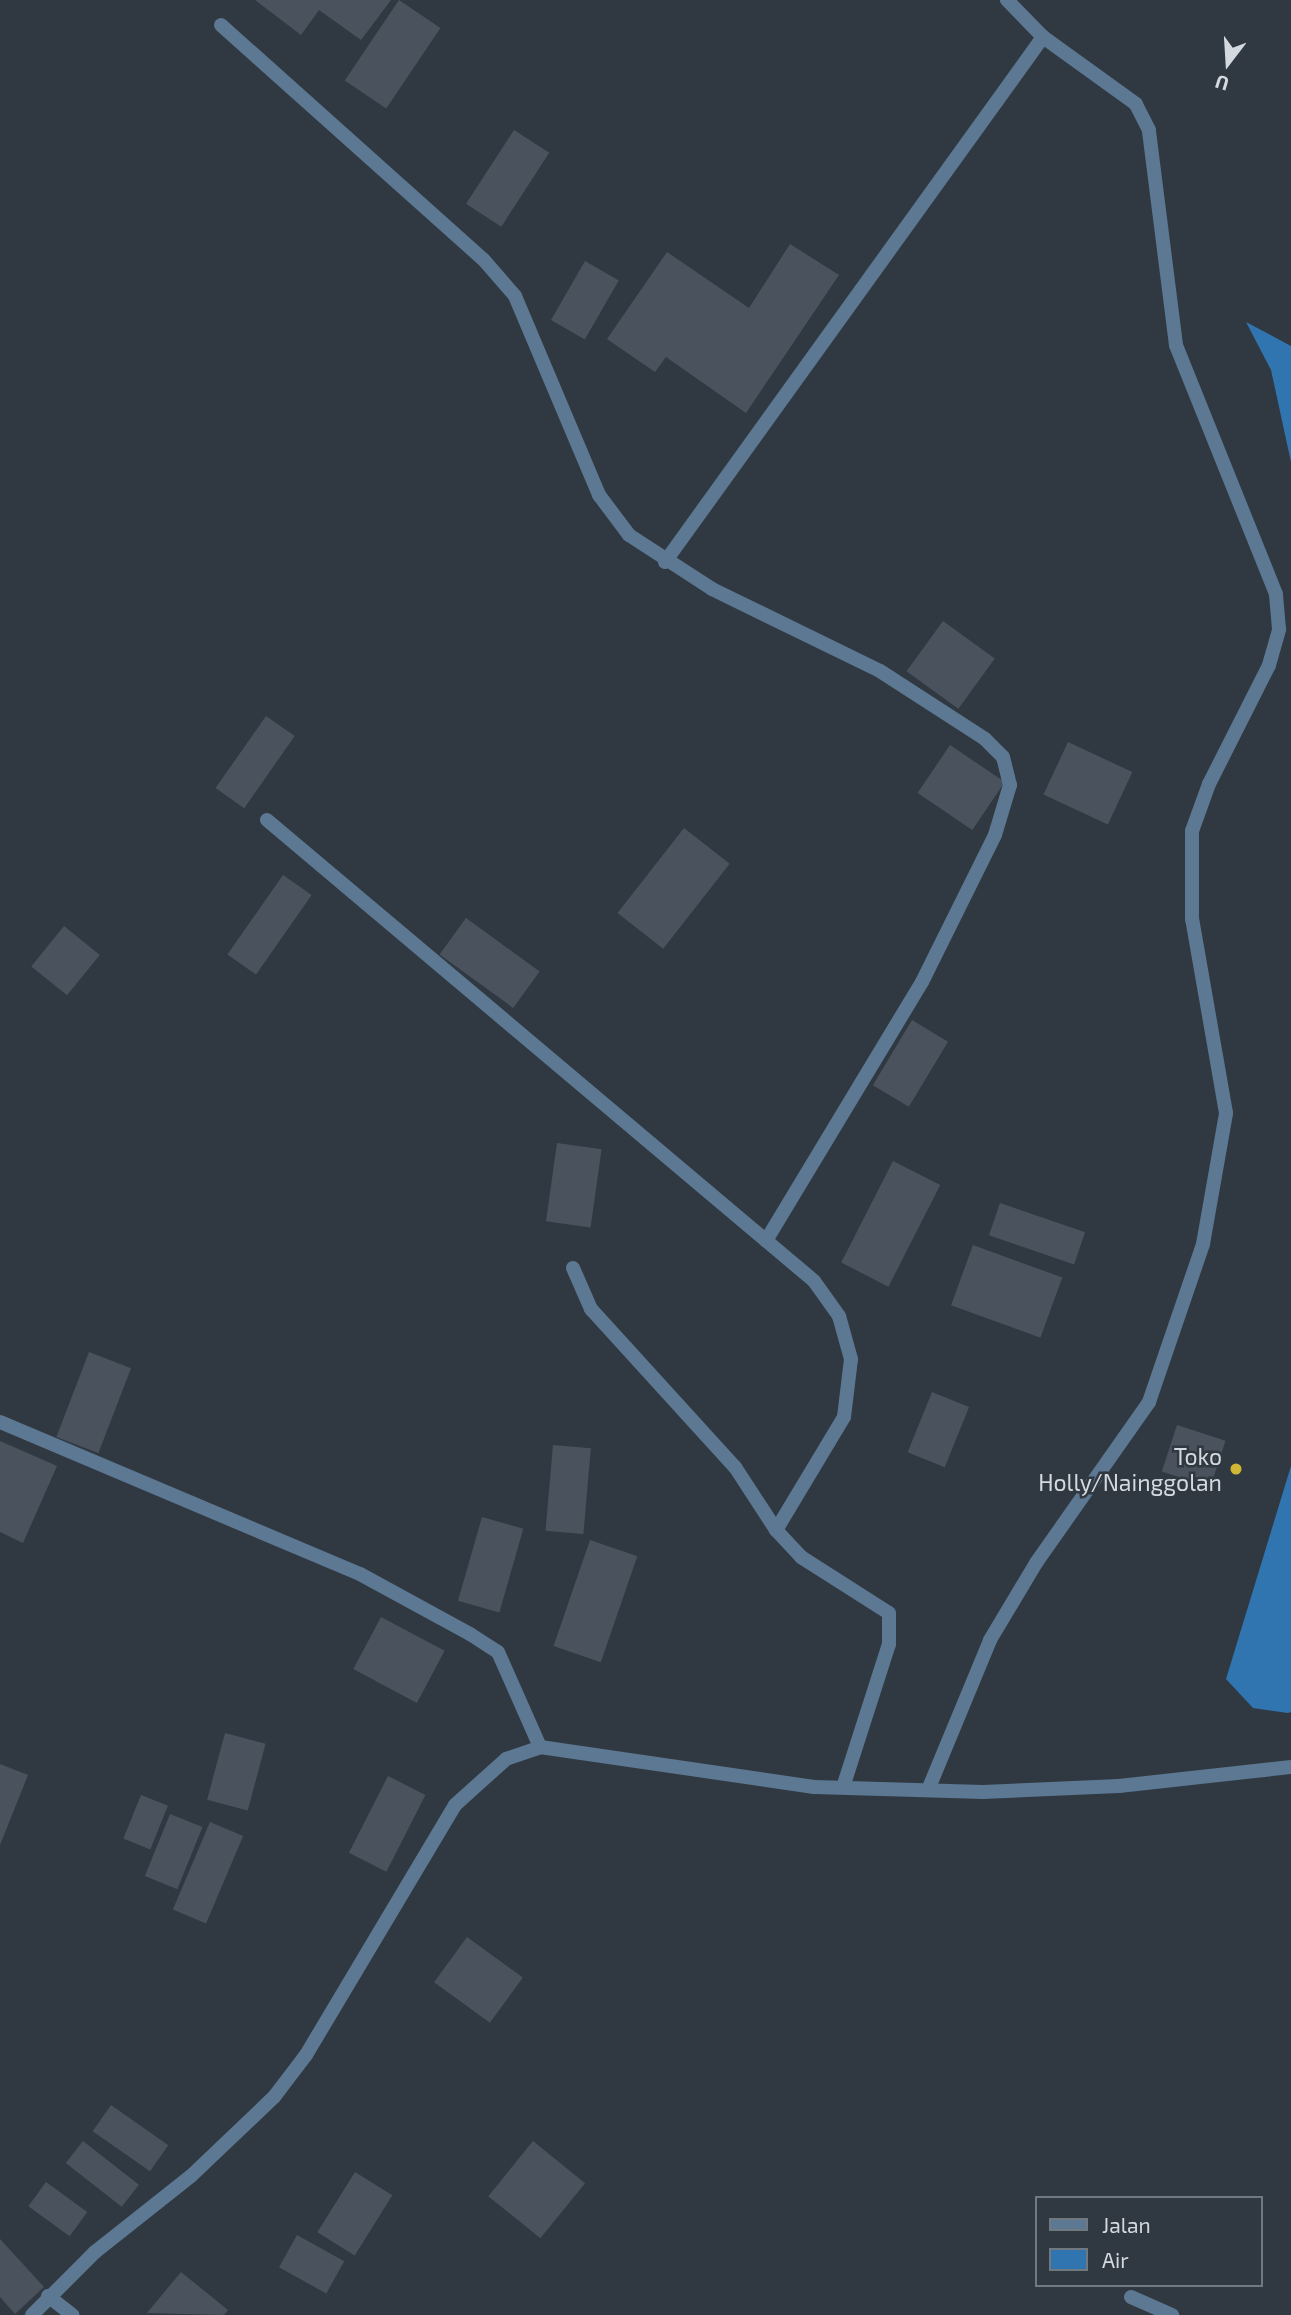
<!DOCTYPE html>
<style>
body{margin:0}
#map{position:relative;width:1291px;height:2315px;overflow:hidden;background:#303941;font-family:"Exo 2",sans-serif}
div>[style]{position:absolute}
.water>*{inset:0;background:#3075b0}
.building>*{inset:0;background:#4a535d;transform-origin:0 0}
.street>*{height:14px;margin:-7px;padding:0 7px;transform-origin:7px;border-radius:7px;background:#5c7892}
.dots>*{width:19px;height:19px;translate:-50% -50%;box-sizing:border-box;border:4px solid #303941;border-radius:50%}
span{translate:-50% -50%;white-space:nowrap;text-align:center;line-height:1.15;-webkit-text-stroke:5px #303941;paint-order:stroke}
.poi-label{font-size:23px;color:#d3d9de}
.right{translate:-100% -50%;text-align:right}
.legend{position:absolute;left:1035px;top:2196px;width:228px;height:91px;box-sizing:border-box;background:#303941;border:2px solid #717980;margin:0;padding:9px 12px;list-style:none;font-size:21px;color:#d3d9de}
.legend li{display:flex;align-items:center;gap:14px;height:35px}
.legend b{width:35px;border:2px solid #717980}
.north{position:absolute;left:1193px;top:28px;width:70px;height:70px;-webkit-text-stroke:5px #303941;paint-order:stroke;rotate:197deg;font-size:19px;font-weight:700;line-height:28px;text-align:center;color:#d3d9de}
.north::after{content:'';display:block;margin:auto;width:24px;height:32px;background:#d3d9de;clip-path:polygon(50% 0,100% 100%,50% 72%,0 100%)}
</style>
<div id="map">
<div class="water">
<div style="clip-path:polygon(1246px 322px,1291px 346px,1291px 462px,1271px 370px)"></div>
<div style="clip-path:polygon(1291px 1466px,1291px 1712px,1288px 1713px,1253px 1708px,1226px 1679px)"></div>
</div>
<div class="building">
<div style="clip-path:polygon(255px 0,391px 0,361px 40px,319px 10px,301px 35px)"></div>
<div style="left:399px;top:0;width:50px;height:97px;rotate:34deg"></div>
<div style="left:514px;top:130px;width:42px;height:88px;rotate:33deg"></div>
<div style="clip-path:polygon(790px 244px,839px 275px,746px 413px,666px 357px,655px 372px,607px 339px,667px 252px,749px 308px)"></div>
<div style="left:585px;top:261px;width:39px;height:68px;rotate:30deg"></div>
<div style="left:943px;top:621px;width:64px;height:62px;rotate:36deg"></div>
<div style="left:266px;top:716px;width:35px;height:88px;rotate:35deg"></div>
<div style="left:1068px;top:742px;width:71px;height:58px;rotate:25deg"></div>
<div style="left:950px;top:745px;width:66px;height:58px;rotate:34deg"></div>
<div style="left:684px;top:828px;width:58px;height:108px;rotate:38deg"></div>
<div style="left:283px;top:875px;width:35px;height:97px;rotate:35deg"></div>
<div style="left:466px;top:918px;width:91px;height:45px;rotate:36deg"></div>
<div style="left:64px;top:926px;width:46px;height:52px;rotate:39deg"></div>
<div style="left:912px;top:1020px;width:42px;height:76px;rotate:31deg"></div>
<div style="left:557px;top:1143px;width:45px;height:79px;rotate:8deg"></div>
<div style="left:893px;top:1161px;width:53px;height:114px;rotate:27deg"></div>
<div style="left:1000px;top:1203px;width:90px;height:34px;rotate:19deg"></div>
<div style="left:973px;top:1245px;width:95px;height:64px;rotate:20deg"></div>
<div style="left:89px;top:1352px;width:45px;height:91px;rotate:21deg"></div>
<div style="left:932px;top:1392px;width:40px;height:65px;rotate:22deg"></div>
<div style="left:1177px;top:1425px;width:51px;height:49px;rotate:18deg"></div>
<div style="clip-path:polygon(0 1441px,57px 1466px,23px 1543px,0 1532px)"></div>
<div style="left:553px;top:1445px;width:38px;height:86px;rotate:5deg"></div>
<div style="left:482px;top:1517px;width:43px;height:87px;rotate:16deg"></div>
<div style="left:590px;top:1540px;width:50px;height:112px;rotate:19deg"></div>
<div style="left:381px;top:1617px;width:72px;height:59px;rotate:28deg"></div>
<div style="left:225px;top:1733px;width:42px;height:69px;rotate:15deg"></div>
<div style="clip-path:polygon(0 1764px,28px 1775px,0 1845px)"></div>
<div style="left:388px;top:1776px;width:42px;height:86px;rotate:27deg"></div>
<div style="left:141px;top:1795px;width:29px;height:47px;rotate:22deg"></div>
<div style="left:170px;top:1814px;width:35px;height:67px;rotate:22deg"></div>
<div style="left:210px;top:1822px;width:36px;height:95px;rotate:23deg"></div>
<div style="left:467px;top:1937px;width:69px;height:56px;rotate:36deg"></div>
<div style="left:111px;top:2105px;width:70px;height:32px;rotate:35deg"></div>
<div style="left:83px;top:2141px;width:71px;height:28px;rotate:38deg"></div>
<div style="left:533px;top:2141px;width:67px;height:71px;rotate:39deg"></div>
<div style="left:355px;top:2172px;width:44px;height:71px;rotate:32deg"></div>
<div style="left:46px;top:2182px;width:51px;height:30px;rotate:36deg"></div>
<div style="left:297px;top:2235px;width:54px;height:37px;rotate:29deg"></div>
<div style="clip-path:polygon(0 2239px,44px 2287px,15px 2314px,0 2297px)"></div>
<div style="clip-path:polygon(181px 2272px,228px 2310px,224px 2315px,147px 2313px)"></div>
</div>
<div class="street">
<div style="left:221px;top:25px;width:351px;rotate:41.8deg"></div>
<div style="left:483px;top:259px;width:49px;rotate:49.1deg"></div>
<div style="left:515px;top:296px;width:216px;rotate:67.1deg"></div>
<div style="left:599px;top:495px;width:50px;rotate:53.1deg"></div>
<div style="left:629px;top:535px;width:99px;rotate:33deg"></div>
<div style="left:712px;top:589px;width:187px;rotate:26deg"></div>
<div style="left:880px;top:671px;width:125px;rotate:32.9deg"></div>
<div style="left:985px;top:739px;width:25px;rotate:45deg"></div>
<div style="left:1003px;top:757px;width:29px;rotate:76deg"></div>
<div style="left:1010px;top:785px;width:52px;rotate:106.7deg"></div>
<div style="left:995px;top:835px;width:164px;rotate:116.4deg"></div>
<div style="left:922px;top:982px;width:302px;rotate:121.1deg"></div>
<div style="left:665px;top:562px;width:647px;rotate:-54.25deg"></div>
<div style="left:267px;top:820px;width:715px;rotate:40.12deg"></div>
<div style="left:814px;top:1281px;width:43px;rotate:54.5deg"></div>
<div style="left:839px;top:1316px;width:45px;rotate:74.4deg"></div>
<div style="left:851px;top:1359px;width:58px;rotate:96.9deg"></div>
<div style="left:844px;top:1417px;width:132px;rotate:121deg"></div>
<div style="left:573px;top:1268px;width:45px;rotate:66.3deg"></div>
<div style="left:591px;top:1309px;width:214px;rotate:47.7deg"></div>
<div style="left:735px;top:1467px;width:75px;rotate:56.9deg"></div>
<div style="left:776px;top:1530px;width:37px;rotate:47deg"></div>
<div style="left:801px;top:1557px;width:104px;rotate:32.5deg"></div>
<div style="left:889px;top:1613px;width:31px;rotate:90deg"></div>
<div style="left:889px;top:1644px;width:150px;rotate:107.8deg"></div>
<div style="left:0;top:1422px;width:391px;rotate:22.9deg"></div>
<div style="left:360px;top:1574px;width:125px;rotate:28.6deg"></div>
<div style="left:470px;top:1634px;width:33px;rotate:33deg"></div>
<div style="left:498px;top:1652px;width:104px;rotate:66.1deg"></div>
<div style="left:928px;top:1790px;width:162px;rotate:-67.5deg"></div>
<div style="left:990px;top:1640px;width:90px;rotate:-59.1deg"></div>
<div style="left:1036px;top:1563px;width:197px;rotate:-54.9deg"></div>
<div style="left:1149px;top:1402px;width:167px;rotate:-71.1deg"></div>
<div style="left:1203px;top:1244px;width:133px;rotate:-80deg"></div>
<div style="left:1226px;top:1113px;width:197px;rotate:-99.9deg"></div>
<div style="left:1192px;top:919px;width:88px;rotate:-90deg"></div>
<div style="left:1192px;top:831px;width:50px;rotate:-70.1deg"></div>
<div style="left:1209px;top:784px;width:133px;rotate:-63.2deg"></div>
<div style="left:1269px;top:665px;width:37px;rotate:-74deg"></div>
<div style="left:1279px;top:629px;width:35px;rotate:-95deg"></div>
<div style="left:1276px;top:594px;width:268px;rotate:-111.9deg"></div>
<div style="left:1176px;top:345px;width:217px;rotate:-97.2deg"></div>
<div style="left:1149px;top:130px;width:29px;rotate:-117deg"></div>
<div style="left:1136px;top:104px;width:115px;rotate:-144.2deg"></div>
<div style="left:1043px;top:37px;width:52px;rotate:-134.2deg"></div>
<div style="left:48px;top:2296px;width:31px;rotate:38deg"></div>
<div style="left:1131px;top:2297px;width:45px;rotate:23.7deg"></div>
<div style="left:32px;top:2315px;width:89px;rotate:-45deg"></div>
<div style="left:95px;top:2252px;width:122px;rotate:-38.4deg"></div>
<div style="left:191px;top:2176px;width:115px;rotate:-43.6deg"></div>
<div style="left:274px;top:2097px;width:53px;rotate:-52.7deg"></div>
<div style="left:306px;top:2055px;width:291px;rotate:-59.2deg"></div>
<div style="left:455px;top:1805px;width:69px;rotate:-42deg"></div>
<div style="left:506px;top:1759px;width:36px;rotate:-19deg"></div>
<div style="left:540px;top:1747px;width:277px;rotate:8.3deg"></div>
<div style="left:814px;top:1787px;width:169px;rotate:1.7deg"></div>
<div style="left:983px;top:1792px;width:136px;rotate:-2.5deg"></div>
<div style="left:1119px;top:1786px;width:173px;rotate:-6.3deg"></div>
</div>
<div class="dots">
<div style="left:1236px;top:1469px;background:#d0b736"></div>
</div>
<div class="poi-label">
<span class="right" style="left:1222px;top:1469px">Toko<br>Holly/Nainggolan</span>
</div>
<ul class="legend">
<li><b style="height:9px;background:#5c7892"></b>Jalan</li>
<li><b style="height:19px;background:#3075b0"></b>Air</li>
</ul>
<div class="north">U</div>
</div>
